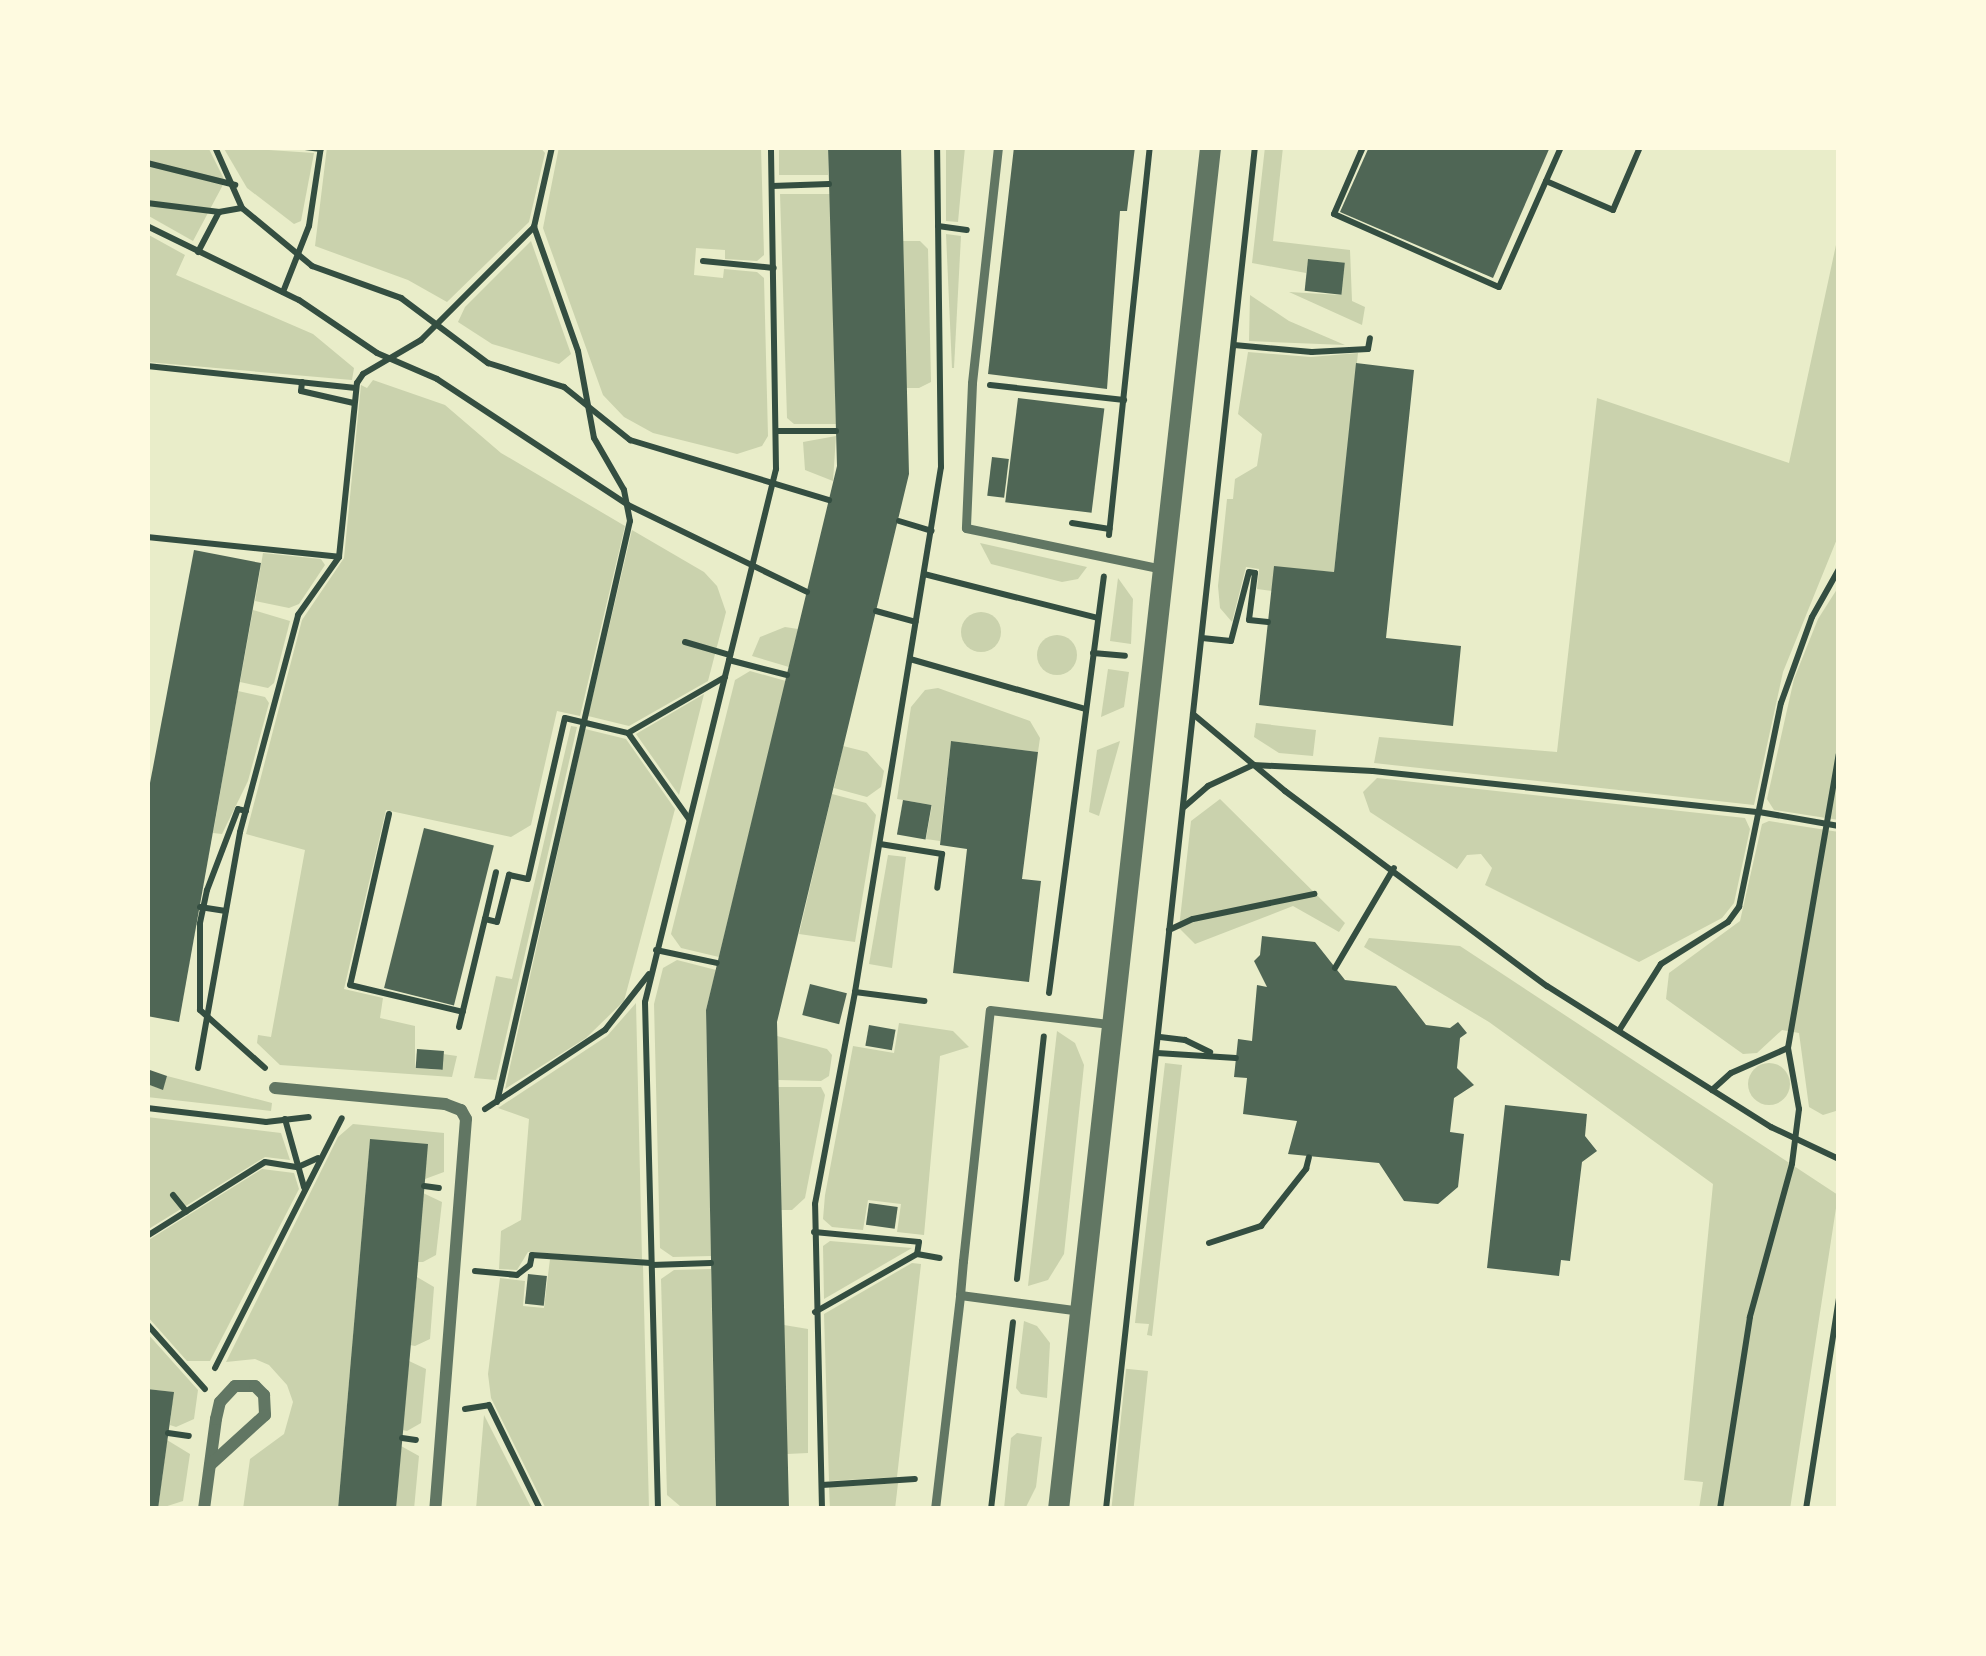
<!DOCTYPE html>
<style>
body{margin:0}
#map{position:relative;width:1986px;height:1656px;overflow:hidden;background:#e9edc9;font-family:"Open Sans",sans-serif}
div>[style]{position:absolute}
.green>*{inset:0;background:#cad2ad;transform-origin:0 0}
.round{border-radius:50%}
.building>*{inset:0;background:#4f6655;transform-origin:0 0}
.path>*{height:6px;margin:-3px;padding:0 3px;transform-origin:3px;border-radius:3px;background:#344e41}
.service>*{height:9px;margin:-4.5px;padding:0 4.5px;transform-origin:4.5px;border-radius:4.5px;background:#617663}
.minor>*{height:12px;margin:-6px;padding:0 6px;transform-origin:6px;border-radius:6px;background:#617663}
.tertiary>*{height:21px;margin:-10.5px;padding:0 10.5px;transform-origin:10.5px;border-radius:10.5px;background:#617663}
span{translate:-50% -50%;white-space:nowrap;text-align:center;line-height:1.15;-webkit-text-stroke:10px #fefae0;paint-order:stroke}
.frame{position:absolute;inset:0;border:150px solid #fefae0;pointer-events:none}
</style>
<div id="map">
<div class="green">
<div style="clip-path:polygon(147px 147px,208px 147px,225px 181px,193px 241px,147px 215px)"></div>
<div style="clip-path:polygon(223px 147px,314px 153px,301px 221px,294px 224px,247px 188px)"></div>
<div style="clip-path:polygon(327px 147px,540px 147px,545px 153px,529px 222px,447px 302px,408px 280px,315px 246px)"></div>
<div style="clip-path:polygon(559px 147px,761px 147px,764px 255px,757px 261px,725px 259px,725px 250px,696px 248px,694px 275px,723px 278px,724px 269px,757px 272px,764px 278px,768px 436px,762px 446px,737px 454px,653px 433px,624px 417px,603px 395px,543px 228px)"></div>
<div style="left:779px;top:147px;width:49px;height:28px"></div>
<div style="clip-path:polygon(946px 147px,965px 147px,958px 222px,946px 221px)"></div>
<div style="clip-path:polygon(1265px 147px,1283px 147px,1273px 241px,1350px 250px,1352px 301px,1365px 307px,1362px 325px,1289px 292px,1341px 295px,1344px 263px,1309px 259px,1306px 273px,1252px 263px)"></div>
<div style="clip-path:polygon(780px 194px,830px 194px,836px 424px,794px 424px,787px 418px)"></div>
<div style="clip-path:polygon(1839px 231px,1839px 534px,1783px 672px,1754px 805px,1374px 763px,1379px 737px,1557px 752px,1597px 398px,1789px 463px)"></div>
<div style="clip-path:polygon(147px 234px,185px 255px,176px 275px,313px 334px,354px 368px,352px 380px,147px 362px)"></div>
<div style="clip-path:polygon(946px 234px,961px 236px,954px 368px,952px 368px)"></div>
<div style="clip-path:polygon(531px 241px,571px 354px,559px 364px,492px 344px,458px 322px,465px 307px)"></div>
<div style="clip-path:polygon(903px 241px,920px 241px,928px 249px,931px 382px,919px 388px,906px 388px)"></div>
<div style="clip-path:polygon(1250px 295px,1289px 321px,1345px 345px,1249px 341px)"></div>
<div style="clip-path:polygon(1248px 352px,1311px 357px,1358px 353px,1334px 572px,1275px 567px,1272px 591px,1257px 589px,1259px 569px,1246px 567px,1232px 622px,1220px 608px,1218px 586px,1227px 499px,1233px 499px,1235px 479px,1257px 466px,1262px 434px,1238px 414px)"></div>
<div style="clip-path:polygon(373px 380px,445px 405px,501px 453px,625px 526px,580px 716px,557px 711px,531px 825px,511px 837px,386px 810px,344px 989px,383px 998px,380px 1018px,415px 1026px,415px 1068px,441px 1070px,443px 1054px,457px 1056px,452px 1077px,280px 1065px,257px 1043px,258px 1035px,271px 1037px,305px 850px,246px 834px,302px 620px,344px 558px,361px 385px,367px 388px)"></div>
<div style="clip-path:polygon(836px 436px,833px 481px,805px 470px,803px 442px)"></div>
<div style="clip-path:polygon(632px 530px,704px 572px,717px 586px,726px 612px,708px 681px,629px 726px,588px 716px)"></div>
<div style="clip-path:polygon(980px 543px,1087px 567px,1078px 579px,1062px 582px,991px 564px)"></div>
<div style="clip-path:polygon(263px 553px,321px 559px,325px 565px,299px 604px,289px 608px,255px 601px)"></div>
<div style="clip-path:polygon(1118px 578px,1133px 599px,1131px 644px,1110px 641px)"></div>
<div style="clip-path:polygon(1839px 586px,1839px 820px,1774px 810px,1767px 799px,1794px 679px,1818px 619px)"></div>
<div style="clip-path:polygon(253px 610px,290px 621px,274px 683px,268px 688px,240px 682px)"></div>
<div class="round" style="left:961px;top:612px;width:40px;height:40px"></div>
<div style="clip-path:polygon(785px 627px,798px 629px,789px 667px,752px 656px,760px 637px)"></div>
<div class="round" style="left:1037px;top:635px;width:40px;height:40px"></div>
<div style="clip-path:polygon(1108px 669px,1129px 672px,1124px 707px,1101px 717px)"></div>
<div style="clip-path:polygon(750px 671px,786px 681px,719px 957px,681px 948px,671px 934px,735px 680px)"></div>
<div style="clip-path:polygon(925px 690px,938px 688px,1030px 721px,1040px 738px,1038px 752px,951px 741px,940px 841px,926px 839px,932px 805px,897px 799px,911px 707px)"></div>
<div style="clip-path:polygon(238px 691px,265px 697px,269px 703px,248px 781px,222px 834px,213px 833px)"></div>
<div style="clip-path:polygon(704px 694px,679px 795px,636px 734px)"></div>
<div style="clip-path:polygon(1256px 723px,1316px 730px,1313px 756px,1279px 753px,1254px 737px)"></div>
<div style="clip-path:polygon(571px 726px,577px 727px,496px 1080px,474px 1078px,496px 976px,512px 979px)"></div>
<div style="clip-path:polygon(585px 729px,626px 739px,675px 809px,624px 1001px,586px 1038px,505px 1089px)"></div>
<div style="clip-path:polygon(1120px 741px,1099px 816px,1089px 812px,1097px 750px)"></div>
<div style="clip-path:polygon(843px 746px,867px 752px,884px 771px,881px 787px,867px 797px,834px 788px)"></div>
<div style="clip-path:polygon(1377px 778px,1745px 818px,1750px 829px,1734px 903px,1722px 918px,1639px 962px,1485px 885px,1492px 868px,1481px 854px,1467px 855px,1457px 869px,1370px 812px,1363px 792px)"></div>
<div style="clip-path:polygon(832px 794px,866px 803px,876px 815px,855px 942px,799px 934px)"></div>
<div style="clip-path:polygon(1220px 799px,1345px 923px,1339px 932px,1293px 906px,1195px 944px,1179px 928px,1191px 821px)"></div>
<div style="clip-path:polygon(1769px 821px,1839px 832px,1839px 1110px,1823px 1115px,1809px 1107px,1799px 1033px,1782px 1030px,1757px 1053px,1743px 1054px,1666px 999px,1669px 973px,1740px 921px,1762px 824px)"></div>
<div style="clip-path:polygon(888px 855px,906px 857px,892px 968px,869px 964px)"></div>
<div style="clip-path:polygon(1369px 938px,1460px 946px,1838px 1195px,1790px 1509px,1699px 1509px,1703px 1482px,1684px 1480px,1713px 1184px,1489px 1022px,1364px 947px)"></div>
<div style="clip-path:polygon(677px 960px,716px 970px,706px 1010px,711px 1256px,673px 1257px,660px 1248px,654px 1004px,663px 968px)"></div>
<div style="clip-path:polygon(636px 1003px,642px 1259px,528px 1252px,517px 1270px,499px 1269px,501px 1231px,521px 1220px,529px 1119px,498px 1108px,607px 1036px)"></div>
<div style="clip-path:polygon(899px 1023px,953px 1031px,969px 1047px,940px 1056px,924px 1235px,897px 1232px,901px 1204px,868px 1200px,863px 1230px,832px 1227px,823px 1219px,825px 1195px,853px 1046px,894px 1053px)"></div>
<div style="clip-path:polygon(1057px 1031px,1075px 1043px,1084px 1065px,1064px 1254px,1048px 1280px,1028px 1286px)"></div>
<div style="clip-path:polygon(777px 1036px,827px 1049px,832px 1055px,829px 1076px,821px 1081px,778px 1080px)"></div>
<div style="clip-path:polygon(1165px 1063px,1182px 1065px,1152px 1336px,1147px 1335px,1149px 1324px,1135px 1323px)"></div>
<div class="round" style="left:1748px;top:1063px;width:42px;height:42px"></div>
<div style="clip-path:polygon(167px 1076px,272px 1103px,271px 1111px,147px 1097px,147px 1084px,162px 1089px)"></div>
<div style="clip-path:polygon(778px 1087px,821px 1087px,825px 1095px,805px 1198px,792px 1210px,781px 1210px)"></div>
<div style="clip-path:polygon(147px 1117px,281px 1133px,290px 1160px,265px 1157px,147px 1230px)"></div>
<div style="clip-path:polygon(353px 1124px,444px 1133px,444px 1172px,425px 1179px,370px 1140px,338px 1509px,243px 1509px,250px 1459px,284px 1434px,293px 1402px,287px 1385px,269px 1365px,255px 1359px,226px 1362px,338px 1137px)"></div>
<div style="clip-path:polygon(262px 1169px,294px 1173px,299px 1189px,210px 1361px,187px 1361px,147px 1316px,147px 1241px)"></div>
<div style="clip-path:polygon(423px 1193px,442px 1202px,436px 1255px,423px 1262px,418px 1262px)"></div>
<div style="clip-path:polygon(830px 1241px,912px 1248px,824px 1299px,823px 1246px)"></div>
<div style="clip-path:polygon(550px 1259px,643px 1265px,649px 1509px,546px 1509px,491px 1398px,488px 1374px,500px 1278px,525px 1281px,523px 1306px,544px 1308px)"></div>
<div style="clip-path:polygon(912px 1263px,921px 1264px,897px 1477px,829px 1481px,824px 1314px)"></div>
<div style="clip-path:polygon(711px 1269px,716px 1507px,680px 1506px,667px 1495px,661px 1279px,674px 1270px)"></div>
<div style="clip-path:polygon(417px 1277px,434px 1287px,430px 1339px,415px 1346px,410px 1345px)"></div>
<div style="clip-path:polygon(1024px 1321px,1037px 1326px,1050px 1343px,1047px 1398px,1021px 1394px,1016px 1388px)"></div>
<div style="clip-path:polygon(784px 1325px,808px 1329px,808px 1453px,787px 1454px)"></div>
<div style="clip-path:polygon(147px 1333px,198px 1390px,194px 1419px,176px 1427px,170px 1425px,173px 1392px,147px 1389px)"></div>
<div style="clip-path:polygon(409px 1361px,426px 1369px,421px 1423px,407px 1431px,402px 1430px)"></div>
<div style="left:1148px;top:1371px;width:139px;height:22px;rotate:96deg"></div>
<div style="clip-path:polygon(484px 1415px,532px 1509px,476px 1509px)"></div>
<div style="clip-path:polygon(1017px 1433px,1042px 1437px,1036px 1487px,1025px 1509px,1004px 1509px,1011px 1438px)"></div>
<div style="clip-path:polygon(167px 1440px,190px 1454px,183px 1501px,158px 1509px)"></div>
<div style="clip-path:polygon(401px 1446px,419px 1456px,414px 1509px,396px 1509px)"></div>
<div style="clip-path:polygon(898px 1483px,895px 1509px,830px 1509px,829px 1487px)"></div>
</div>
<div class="building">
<div style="clip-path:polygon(828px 147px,901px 147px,909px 474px,777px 1022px,789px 1509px,716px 1509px,706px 1010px,837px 466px)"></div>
<div style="clip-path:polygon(1014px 147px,1135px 147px,1127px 211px,1120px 211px,1107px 389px,988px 374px)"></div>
<div style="clip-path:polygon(1369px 147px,1550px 147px,1493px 278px,1340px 212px)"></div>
<div style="left:1308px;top:259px;width:37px;height:32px;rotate:6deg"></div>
<div style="clip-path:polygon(1356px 363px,1414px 370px,1386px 638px,1461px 646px,1453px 726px,1259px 705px,1274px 566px,1334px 572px)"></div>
<div style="left:1018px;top:398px;width:87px;height:105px;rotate:7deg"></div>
<div style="left:992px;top:457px;width:17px;height:39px;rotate:7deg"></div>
<div style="clip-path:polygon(194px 550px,261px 563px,179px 1022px,147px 1016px,147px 799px)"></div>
<div style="clip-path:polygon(951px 741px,1038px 752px,1022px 879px,1041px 881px,1029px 982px,953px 973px,967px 849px,940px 845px)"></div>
<div style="left:903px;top:800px;width:29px;height:35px;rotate:10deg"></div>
<div style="left:424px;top:828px;width:72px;height:165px;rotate:14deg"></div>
<div style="clip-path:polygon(1262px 936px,1315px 942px,1345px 980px,1396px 986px,1426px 1025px,1450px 1028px,1458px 1022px,1467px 1033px,1460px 1038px,1457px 1068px,1474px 1085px,1454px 1098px,1450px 1132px,1464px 1134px,1458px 1187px,1438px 1204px,1404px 1201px,1379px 1163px,1288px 1154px,1297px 1121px,1243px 1114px,1247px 1078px,1234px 1077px,1238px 1039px,1252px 1041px,1257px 985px,1267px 987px,1254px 961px,1260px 955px)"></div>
<div style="left:810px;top:984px;width:38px;height:32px;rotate:14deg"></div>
<div style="left:869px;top:1025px;width:27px;height:21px;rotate:10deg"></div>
<div style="left:417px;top:1049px;width:27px;height:19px;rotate:4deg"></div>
<div style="clip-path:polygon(147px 1069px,167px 1076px,163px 1090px,147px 1084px)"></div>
<div style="clip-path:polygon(1505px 1105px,1587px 1114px,1585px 1136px,1597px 1151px,1582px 1162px,1570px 1261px,1561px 1260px,1559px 1276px,1487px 1268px)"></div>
<div style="clip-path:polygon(370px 1139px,428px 1144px,417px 1277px,396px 1509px,338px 1509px)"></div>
<div style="left:869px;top:1203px;width:29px;height:22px;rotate:8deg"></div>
<div style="left:528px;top:1274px;width:19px;height:30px;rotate:6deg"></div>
<div style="clip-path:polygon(147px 1389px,174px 1392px,158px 1509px,147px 1509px)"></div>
</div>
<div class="path">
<div style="left:215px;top:147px;width:67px;rotate:66.1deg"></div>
<div style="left:305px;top:147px;width:16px;rotate:7deg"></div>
<div style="left:728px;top:147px;width:42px"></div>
<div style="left:1363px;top:147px;width:73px;rotate:113.4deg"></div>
<div style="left:1334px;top:214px;width:180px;rotate:23.9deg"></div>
<div style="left:1499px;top:287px;width:153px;rotate:-66.1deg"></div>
<div style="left:147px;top:163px;width:91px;rotate:14deg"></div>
<div style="left:1546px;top:181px;width:73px;rotate:23.4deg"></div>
<div style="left:1613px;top:210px;width:69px;rotate:-66.8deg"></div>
<div style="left:772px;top:186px;width:57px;rotate:-2deg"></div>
<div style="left:147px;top:203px;width:73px;rotate:7.1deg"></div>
<div style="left:147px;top:226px;width:169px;rotate:26deg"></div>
<div style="left:299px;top:300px;width:94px;rotate:34.2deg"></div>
<div style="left:377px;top:353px;width:65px;rotate:23.4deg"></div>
<div style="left:437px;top:379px;width:229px;rotate:33.4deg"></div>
<div style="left:628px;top:505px;width:199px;rotate:25.9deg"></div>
<div style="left:938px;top:226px;width:29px;rotate:8deg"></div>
<div style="left:198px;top:252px;width:45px;rotate:-62.3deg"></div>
<div style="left:219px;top:212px;width:23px;rotate:-10deg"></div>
<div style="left:242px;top:208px;width:91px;rotate:39.6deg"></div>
<div style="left:312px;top:266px;width:95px;rotate:19.8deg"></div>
<div style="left:401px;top:298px;width:109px;rotate:36.8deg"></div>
<div style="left:488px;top:363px;width:80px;rotate:17.5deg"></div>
<div style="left:564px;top:387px;width:85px;rotate:38.8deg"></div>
<div style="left:630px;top:440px;width:208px;rotate:16.8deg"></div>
<div style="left:703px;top:261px;width:71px;rotate:5.6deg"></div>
<div style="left:283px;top:292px;width:71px;rotate:-68.5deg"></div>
<div style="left:309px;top:226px;width:80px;rotate:-81.4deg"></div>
<div style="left:1234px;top:345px;width:78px;rotate:5.1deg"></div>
<div style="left:1312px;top:352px;width:56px;rotate:-3.1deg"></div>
<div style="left:1368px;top:349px;width:11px;rotate:-80deg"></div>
<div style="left:147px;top:366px;width:210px;rotate:6deg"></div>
<div style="left:302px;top:382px;width:9px;rotate:96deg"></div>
<div style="left:301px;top:391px;width:54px;rotate:12.8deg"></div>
<div style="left:990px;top:385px;width:135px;rotate:6.4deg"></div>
<div style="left:778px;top:431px;width:58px"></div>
<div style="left:899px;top:521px;width:34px;rotate:17deg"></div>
<div style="left:1072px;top:523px;width:38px;rotate:9deg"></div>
<div style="left:1109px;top:535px;width:390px;rotate:-84deg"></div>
<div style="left:147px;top:537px;width:193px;rotate:5.9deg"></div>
<div style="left:924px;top:574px;width:179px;rotate:14.2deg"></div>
<div style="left:876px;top:611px;width:41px;rotate:15.4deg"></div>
<div style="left:1202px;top:638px;width:29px;rotate:6deg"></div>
<div style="left:1231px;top:641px;width:71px;rotate:-75.4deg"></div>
<div style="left:1249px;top:572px;width:6px;rotate:9deg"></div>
<div style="left:1255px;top:573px;width:47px;rotate:97.3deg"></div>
<div style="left:1249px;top:620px;width:19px;rotate:6deg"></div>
<div style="left:685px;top:642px;width:47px;rotate:16.1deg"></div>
<div style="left:1093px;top:653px;width:32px;rotate:5deg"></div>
<div style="left:910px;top:659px;width:182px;rotate:15.9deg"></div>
<div style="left:729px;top:660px;width:60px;rotate:14.5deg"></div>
<div style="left:1193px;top:714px;width:120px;rotate:39.9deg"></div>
<div style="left:1285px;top:791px;width:327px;rotate:36.7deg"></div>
<div style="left:1547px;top:986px;width:265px;rotate:32.2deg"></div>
<div style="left:1771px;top:1127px;width:75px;rotate:25.2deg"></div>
<div style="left:1184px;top:807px;width:32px;rotate:-41deg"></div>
<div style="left:1208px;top:786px;width:50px;rotate:-25deg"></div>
<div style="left:1253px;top:765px;width:120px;rotate:2.9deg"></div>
<div style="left:1373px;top:771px;width:388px;rotate:6.1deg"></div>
<div style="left:1759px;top:812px;width:81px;rotate:9.9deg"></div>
<div style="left:246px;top:811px;width:8px;rotate:-166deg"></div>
<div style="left:238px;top:809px;width:87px;rotate:110.9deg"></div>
<div style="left:207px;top:890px;width:35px;rotate:102deg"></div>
<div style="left:200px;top:924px;width:86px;rotate:90deg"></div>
<div style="left:200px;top:1010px;width:87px;rotate:41.7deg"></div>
<div style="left:389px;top:814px;width:175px;rotate:102.8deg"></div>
<div style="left:350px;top:985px;width:116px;rotate:13.4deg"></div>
<div style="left:689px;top:819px;width:105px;rotate:-125.3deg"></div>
<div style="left:628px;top:733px;width:112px;rotate:-30deg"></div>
<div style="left:880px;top:844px;width:63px;rotate:9.2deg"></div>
<div style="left:942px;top:854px;width:34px;rotate:98deg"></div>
<div style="left:200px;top:907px;width:26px;rotate:9deg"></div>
<div style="left:485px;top:919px;width:48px;rotate:-76.8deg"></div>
<div style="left:1169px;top:930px;width:26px;rotate:-25deg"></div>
<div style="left:1193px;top:919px;width:124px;rotate:-11.7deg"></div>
<div style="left:656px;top:950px;width:62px;rotate:12deg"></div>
<div style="left:1335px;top:968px;width:116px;rotate:-59.5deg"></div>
<div style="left:855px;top:992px;width:70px;rotate:7.4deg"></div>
<div style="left:1049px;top:993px;width:420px;rotate:-82.5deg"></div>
<div style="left:459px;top:1027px;width:111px;rotate:-76.5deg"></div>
<div style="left:485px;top:919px;width:12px;rotate:14deg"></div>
<div style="left:497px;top:922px;width:49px;rotate:-75.7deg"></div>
<div style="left:509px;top:875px;width:19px;rotate:12deg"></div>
<div style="left:528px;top:879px;width:165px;rotate:-77.1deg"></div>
<div style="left:565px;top:718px;width:65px;rotate:13.4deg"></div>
<div style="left:1620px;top:1029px;width:77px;rotate:-57.8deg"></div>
<div style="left:1661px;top:964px;width:79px;rotate:-32.1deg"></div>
<div style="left:1728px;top:922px;width:19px;rotate:-54deg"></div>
<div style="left:1739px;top:907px;width:208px;rotate:-78.4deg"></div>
<div style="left:1781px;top:703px;width:91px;rotate:-70.2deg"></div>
<div style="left:1812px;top:617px;width:55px;rotate:-60.6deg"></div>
<div style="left:1160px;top:1037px;width:25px;rotate:7deg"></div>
<div style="left:1185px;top:1040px;width:28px;rotate:26deg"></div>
<div style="left:1788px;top:1048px;width:298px;rotate:-80.2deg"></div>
<div style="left:1157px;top:1053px;width:79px;rotate:3.6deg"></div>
<div style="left:198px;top:1068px;width:240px;rotate:-79.9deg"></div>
<div style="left:240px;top:832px;width:225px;rotate:-75deg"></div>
<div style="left:298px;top:615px;width:71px;rotate:-54.7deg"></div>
<div style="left:339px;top:557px;width:175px;rotate:-84.1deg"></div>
<div style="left:357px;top:383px;width:11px;rotate:-56deg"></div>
<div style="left:363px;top:374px;width:67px;rotate:-30.4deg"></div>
<div style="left:421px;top:340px;width:160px;rotate:-45deg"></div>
<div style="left:1712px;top:1090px;width:25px;rotate:-42deg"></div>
<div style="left:1731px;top:1073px;width:62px;rotate:-23.7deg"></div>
<div style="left:1788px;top:1048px;width:62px;rotate:79.8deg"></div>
<div style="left:1799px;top:1109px;width:55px;rotate:97.3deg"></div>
<div style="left:1792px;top:1164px;width:159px;rotate:105.4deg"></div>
<div style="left:1750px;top:1317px;width:194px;rotate:98.9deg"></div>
<div style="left:497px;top:1102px;width:596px;rotate:-77.11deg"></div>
<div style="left:630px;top:521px;width:32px;rotate:-101deg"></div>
<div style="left:624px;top:490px;width:60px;rotate:-120deg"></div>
<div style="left:594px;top:438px;width:88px;rotate:-100.4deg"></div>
<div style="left:578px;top:351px;width:132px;rotate:-109.5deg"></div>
<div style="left:534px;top:227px;width:82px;rotate:-77.3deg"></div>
<div style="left:147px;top:1108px;width:120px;rotate:6.7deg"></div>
<div style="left:266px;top:1122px;width:43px;rotate:-6.6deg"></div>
<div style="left:485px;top:1109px;width:144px;rotate:-33.4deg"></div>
<div style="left:605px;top:1030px;width:71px;rotate:-51.8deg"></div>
<div style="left:285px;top:1119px;width:71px;rotate:74.4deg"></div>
<div style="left:424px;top:1186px;width:15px;rotate:8deg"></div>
<div style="left:173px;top:1195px;width:21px;rotate:51deg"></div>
<div style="left:814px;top:1232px;width:105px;rotate:5.4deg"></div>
<div style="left:919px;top:1242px;width:12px;rotate:99deg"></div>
<div style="left:147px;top:1236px;width:139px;rotate:-32.1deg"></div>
<div style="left:265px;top:1162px;width:33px;rotate:9deg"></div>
<div style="left:298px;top:1167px;width:22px;rotate:-24deg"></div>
<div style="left:1209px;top:1243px;width:55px;rotate:-18.1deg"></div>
<div style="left:1261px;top:1226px;width:73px;rotate:-51.7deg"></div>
<div style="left:1306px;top:1169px;width:12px;rotate:-76deg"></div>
<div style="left:652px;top:1265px;width:59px;rotate:-1.9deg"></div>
<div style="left:475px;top:1271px;width:42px;rotate:5.4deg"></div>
<div style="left:517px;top:1275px;width:16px;rotate:-38deg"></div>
<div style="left:530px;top:1265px;width:10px;rotate:-79deg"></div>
<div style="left:532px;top:1255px;width:119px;rotate:3.8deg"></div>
<div style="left:1017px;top:1279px;width:244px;rotate:-83.7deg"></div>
<div style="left:815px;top:1312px;width:117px;rotate:-29.6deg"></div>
<div style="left:917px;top:1254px;width:23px;rotate:10deg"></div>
<div style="left:147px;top:1324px;width:87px;rotate:48.3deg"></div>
<div style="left:215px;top:1368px;width:280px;rotate:-63.1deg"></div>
<div style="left:465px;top:1409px;width:24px;rotate:-9deg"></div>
<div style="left:489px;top:1405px;width:116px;rotate:63.9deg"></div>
<div style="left:168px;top:1433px;width:21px;rotate:8deg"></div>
<div style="left:402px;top:1438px;width:14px;rotate:8deg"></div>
<div style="left:822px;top:1485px;width:93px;rotate:-3.7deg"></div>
<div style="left:658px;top:1509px;width:507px;rotate:-91.47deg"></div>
<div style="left:645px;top:1002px;width:549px;rotate:-76.19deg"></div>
<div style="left:776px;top:469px;width:322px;rotate:-90.9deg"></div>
<div style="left:822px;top:1509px;width:305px;rotate:-91.3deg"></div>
<div style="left:815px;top:1204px;width:216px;rotate:-79.3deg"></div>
<div style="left:855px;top:992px;width:532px;rotate:-80.7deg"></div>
<div style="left:941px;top:467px;width:320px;rotate:-90.7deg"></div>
<div style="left:991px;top:1509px;width:188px;rotate:-83.3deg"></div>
<div style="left:1106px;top:1509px;width:1370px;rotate:-83.76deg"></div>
<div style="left:1806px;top:1509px;width:213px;rotate:-81.1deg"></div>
</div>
<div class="service">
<div style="left:998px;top:147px;width:237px;rotate:96.3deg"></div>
<div style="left:972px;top:383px;width:145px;rotate:92.4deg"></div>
<div style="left:966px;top:528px;width:200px;rotate:11.8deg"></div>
<div style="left:1081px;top:1311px;width:122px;rotate:-172.5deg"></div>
<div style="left:960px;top:1295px;width:34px;rotate:-85deg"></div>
<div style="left:963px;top:1261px;width:252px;rotate:-83.9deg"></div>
<div style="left:990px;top:1010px;width:121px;rotate:6.7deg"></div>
<div style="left:935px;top:1509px;width:215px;rotate:-83.3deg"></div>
</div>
<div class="minor">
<div style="left:275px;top:1088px;width:171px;rotate:5.4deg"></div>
<div style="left:445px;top:1104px;width:17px;rotate:21deg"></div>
<div style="left:461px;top:1110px;width:10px;rotate:61deg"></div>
<div style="left:466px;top:1119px;width:391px;rotate:94.5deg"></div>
<div style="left:204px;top:1509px;width:91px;rotate:-82.4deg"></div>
<div style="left:216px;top:1419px;width:17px;rotate:-77deg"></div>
<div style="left:220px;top:1402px;width:22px;rotate:-47deg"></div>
<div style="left:235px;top:1386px;width:20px"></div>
<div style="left:255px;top:1386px;width:13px;rotate:45deg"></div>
<div style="left:264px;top:1395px;width:20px;rotate:87deg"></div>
<div style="left:265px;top:1415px;width:74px;rotate:137.7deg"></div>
</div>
<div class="tertiary">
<div style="left:1058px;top:1509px;width:1370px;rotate:-83.63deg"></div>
</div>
<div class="frame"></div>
</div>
